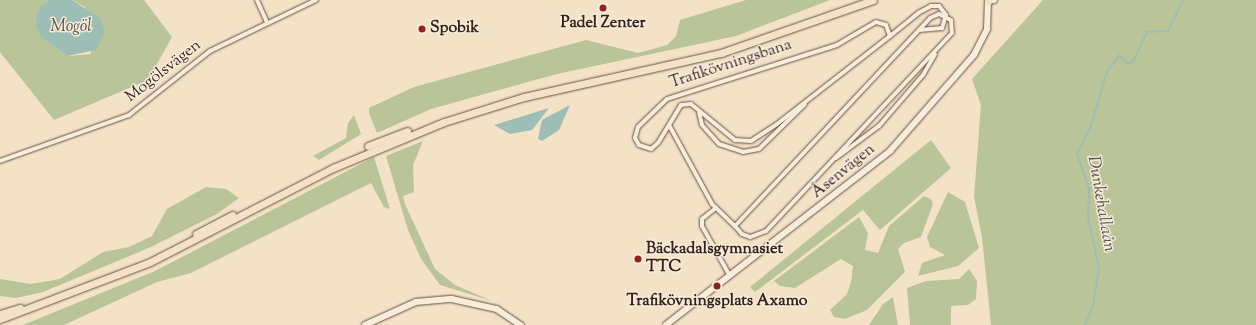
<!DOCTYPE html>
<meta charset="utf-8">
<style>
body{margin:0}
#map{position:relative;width:1256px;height:325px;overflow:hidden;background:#f4e2c7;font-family:"Sorts Mill Goudy",serif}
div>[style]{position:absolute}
.green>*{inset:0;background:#b9c498}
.water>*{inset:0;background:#9cbeb4}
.stream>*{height:1.5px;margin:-0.75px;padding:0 0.75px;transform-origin:0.75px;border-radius:0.75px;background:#9cbeb4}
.roads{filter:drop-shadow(0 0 1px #655246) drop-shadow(0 0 1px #655246)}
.street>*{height:4px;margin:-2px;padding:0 2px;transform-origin:2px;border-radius:2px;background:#f8ecdb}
.secondary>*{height:5.5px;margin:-2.75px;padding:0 2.75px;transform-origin:2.75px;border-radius:2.75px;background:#f8ecdb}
.highway>*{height:7px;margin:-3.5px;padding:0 3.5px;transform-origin:3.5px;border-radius:3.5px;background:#f4e2c7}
.dots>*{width:11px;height:11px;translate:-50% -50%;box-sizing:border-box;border:2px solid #f8ecdb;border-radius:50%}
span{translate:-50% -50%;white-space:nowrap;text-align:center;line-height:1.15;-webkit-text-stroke:3px #f8ecdb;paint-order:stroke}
.poi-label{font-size:16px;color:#35221b;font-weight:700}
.left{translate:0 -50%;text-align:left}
.street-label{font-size:16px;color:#35221b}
.water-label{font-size:17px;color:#545149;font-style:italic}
</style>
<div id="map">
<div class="green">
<div style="clip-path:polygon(0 0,50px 0,41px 5px,42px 38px,67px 56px,91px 54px,85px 7px,72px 0,144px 0,172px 37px,148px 80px,54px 120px,0 52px)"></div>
<div style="clip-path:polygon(746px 0,830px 0,736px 36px,557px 74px,431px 109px,377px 133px,369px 113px,369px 108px,414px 87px,586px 40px,638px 53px,667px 45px,676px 36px,680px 20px)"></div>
<div style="clip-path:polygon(1043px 0,1256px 0,1256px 325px,991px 325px,982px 237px,974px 197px,981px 105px,972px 79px)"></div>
<div style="clip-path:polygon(354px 115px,361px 134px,319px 160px,313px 156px,346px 138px,348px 123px)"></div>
<div style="clip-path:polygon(931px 140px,951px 168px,880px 230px,863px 210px,755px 292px,750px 287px)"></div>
<div style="clip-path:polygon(423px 141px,413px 165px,414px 192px,403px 196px,405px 204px,435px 269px,455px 285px,492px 301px,440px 285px,421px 259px,408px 230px,386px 156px)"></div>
<div style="clip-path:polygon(374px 157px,390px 209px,384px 207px,371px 183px,191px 273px,157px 282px,64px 325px,23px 325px,155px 271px)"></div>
<div style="clip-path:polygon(206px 187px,226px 189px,239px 198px,217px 214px,151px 247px,43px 292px,16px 298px,0 296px,0 279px,31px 284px,60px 279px,103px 252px,129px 247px,152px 236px,167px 209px)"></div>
<div style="clip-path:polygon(948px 192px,965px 202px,979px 248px,958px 266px,918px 276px,922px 263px,945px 255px,930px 247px,927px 237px)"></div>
<div style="clip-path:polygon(924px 196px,931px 199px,933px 204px,921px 237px,904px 243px,898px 249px,905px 272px,867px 310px,845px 319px,834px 317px,830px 310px,847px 294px,851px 282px,853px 266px,841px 259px,795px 288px,780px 286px,774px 281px,859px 217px,868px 233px,865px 250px,878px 253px,889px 226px)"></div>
<div style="clip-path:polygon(969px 269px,977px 281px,976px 299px,968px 305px,951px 306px,951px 325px,910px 325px,907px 288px,926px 281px,959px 279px)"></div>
<div style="clip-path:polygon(893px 297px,898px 325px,869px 325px,883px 304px)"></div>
</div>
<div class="water">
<div style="clip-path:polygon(50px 0,72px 0,100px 18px,105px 31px,96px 50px,67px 56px,42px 38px,36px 25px,37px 14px,41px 5px)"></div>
<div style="clip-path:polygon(570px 105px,559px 130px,542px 141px,538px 139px,542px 120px)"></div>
<div style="clip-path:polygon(549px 108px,532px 130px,510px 134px,494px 125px)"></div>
</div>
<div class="stream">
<div style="left:1085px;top:325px;width:21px;rotate:-67deg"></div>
<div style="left:1093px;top:306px;width:38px;rotate:-81deg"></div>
<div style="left:1099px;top:268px;width:51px;rotate:-102.4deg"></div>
<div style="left:1088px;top:218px;width:29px;rotate:-88deg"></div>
<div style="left:1089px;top:189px;width:36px;rotate:-109deg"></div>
<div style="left:1077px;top:155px;width:32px;rotate:-64deg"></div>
<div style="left:1091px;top:126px;width:56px;rotate:-73.5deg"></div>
<div style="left:1107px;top:72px;width:21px;rotate:-53deg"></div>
<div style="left:1120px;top:55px;width:13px;rotate:45deg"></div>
<div style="left:1129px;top:64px;width:6px;rotate:-39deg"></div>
<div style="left:1134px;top:60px;width:31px;rotate:-65deg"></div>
<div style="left:1147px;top:32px;width:21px;rotate:-3deg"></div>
<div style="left:1168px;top:31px;width:34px;rotate:-64deg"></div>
</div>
<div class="roads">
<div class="street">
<div style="left:257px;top:0;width:24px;rotate:66deg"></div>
<div style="left:939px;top:14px;width:13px;rotate:27deg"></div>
<div style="left:951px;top:20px;width:13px;rotate:86deg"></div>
<div style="left:952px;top:33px;width:272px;rotate:133.2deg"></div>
<div style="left:766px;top:231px;width:17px;rotate:159deg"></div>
<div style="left:750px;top:237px;width:9px;rotate:-159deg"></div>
<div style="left:742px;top:234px;width:11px;rotate:-131deg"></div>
<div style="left:735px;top:226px;width:285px;rotate:-46.8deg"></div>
<div style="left:930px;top:18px;width:10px;rotate:-24deg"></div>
<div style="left:890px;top:36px;width:12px;rotate:-110deg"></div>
<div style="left:886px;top:25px;width:10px;rotate:-163deg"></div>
<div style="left:876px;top:22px;width:45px;rotate:149.5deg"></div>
<div style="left:837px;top:45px;width:178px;rotate:162.4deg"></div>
<div style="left:667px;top:99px;width:40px;rotate:136deg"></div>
<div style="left:638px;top:127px;width:11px;rotate:105deg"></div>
<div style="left:635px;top:138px;width:8px;rotate:60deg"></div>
<div style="left:639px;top:145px;width:13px;rotate:18deg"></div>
<div style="left:651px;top:149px;width:9px;rotate:-41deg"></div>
<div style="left:658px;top:143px;width:44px;rotate:-58.8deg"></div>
<div style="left:681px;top:105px;width:10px;rotate:-6deg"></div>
<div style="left:691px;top:104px;width:57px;rotate:39.3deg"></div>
<div style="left:735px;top:140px;width:16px;rotate:4deg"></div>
<div style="left:751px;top:141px;width:31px;rotate:-33deg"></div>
<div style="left:777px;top:124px;width:143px;rotate:-37.9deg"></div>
<div style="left:890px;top:36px;width:36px;rotate:-39deg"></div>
<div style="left:918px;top:13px;width:15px;rotate:-28deg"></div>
<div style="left:931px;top:6px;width:8px"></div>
<div style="left:939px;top:6px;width:11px;rotate:52deg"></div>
<div style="left:946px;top:15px;width:14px;rotate:107deg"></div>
<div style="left:942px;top:28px;width:23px;rotate:175deg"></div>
<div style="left:699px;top:112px;width:13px;rotate:77deg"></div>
<div style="left:702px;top:125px;width:25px;rotate:48deg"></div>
<div style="left:719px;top:144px;width:25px;rotate:18deg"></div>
<div style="left:743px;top:152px;width:16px;rotate:-11deg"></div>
<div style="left:759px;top:149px;width:64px;rotate:-44.4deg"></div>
<div style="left:669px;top:125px;width:90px;rotate:61.4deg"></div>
<div style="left:712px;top:204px;width:32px;rotate:44deg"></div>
<div style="left:836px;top:158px;width:54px;rotate:-36.7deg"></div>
<div style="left:879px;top:126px;width:67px;rotate:-49.2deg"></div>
<div style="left:923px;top:75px;width:24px;rotate:-60deg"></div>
<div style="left:0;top:161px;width:137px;rotate:-19.6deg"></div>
<div style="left:129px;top:115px;width:103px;rotate:-38.3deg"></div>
<div style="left:210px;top:51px;width:118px;rotate:-25.7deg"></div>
<div style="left:716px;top:208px;width:18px;rotate:142deg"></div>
<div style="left:702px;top:219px;width:7px;rotate:90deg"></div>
<div style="left:702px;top:226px;width:57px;rotate:60.8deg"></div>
</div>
<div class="secondary">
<div style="left:365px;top:325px;width:56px;rotate:-24.3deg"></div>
<div style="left:416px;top:302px;width:36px;rotate:-5deg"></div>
<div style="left:452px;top:299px;width:46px;rotate:12.5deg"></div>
<div style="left:497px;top:309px;width:29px;rotate:34deg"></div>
<div style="left:666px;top:325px;width:284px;rotate:-37.8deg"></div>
<div style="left:890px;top:151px;width:128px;rotate:-48.8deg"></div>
<div style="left:974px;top:55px;width:29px;rotate:-63deg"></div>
<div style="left:987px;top:29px;width:28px;rotate:-88deg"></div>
<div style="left:988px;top:1px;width:6px;rotate:-9deg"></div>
</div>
<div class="highway">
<div style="left:988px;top:0;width:1px;rotate:90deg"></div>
<div style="left:368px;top:146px;width:42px;rotate:-21deg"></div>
<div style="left:196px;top:234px;width:41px;rotate:-27.8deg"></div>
<div style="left:0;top:314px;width:21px;rotate:-17deg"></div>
<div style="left:0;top:319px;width:160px;rotate:-20.8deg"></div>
<div style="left:150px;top:262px;width:206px;rotate:-27.2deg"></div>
<div style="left:333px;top:168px;width:120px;rotate:-22.5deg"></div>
<div style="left:444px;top:122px;width:84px;rotate:-17.4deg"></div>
<div style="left:524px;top:97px;width:202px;rotate:-12.6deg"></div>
<div style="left:721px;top:53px;width:161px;rotate:-19.2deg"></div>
</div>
</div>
<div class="dots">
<div style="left:603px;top:8px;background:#8f2418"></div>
<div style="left:422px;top:29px;background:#8f2418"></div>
<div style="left:638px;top:259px;background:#8f2418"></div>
<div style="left:717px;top:286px;background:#8f2418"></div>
</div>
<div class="poi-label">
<span style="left:603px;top:24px">Padel Zenter</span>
<span class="left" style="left:430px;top:29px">Spobik</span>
<span class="left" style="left:646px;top:259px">Bäckadalsgymnasiet<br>TTC</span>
<span style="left:717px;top:302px">Trafikövningsplats Axamo</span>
</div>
<div class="street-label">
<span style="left:731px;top:65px;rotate:-18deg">Trafikövningsbana</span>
<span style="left:164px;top:72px;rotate:-38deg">Mogölsvägen</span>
<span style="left:844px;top:172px;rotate:-39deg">Åsenvägen</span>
</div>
<div class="water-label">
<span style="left:71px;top:28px">Mogöl</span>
<span style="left:1100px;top:204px;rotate:80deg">Dunkehallaån</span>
</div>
</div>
